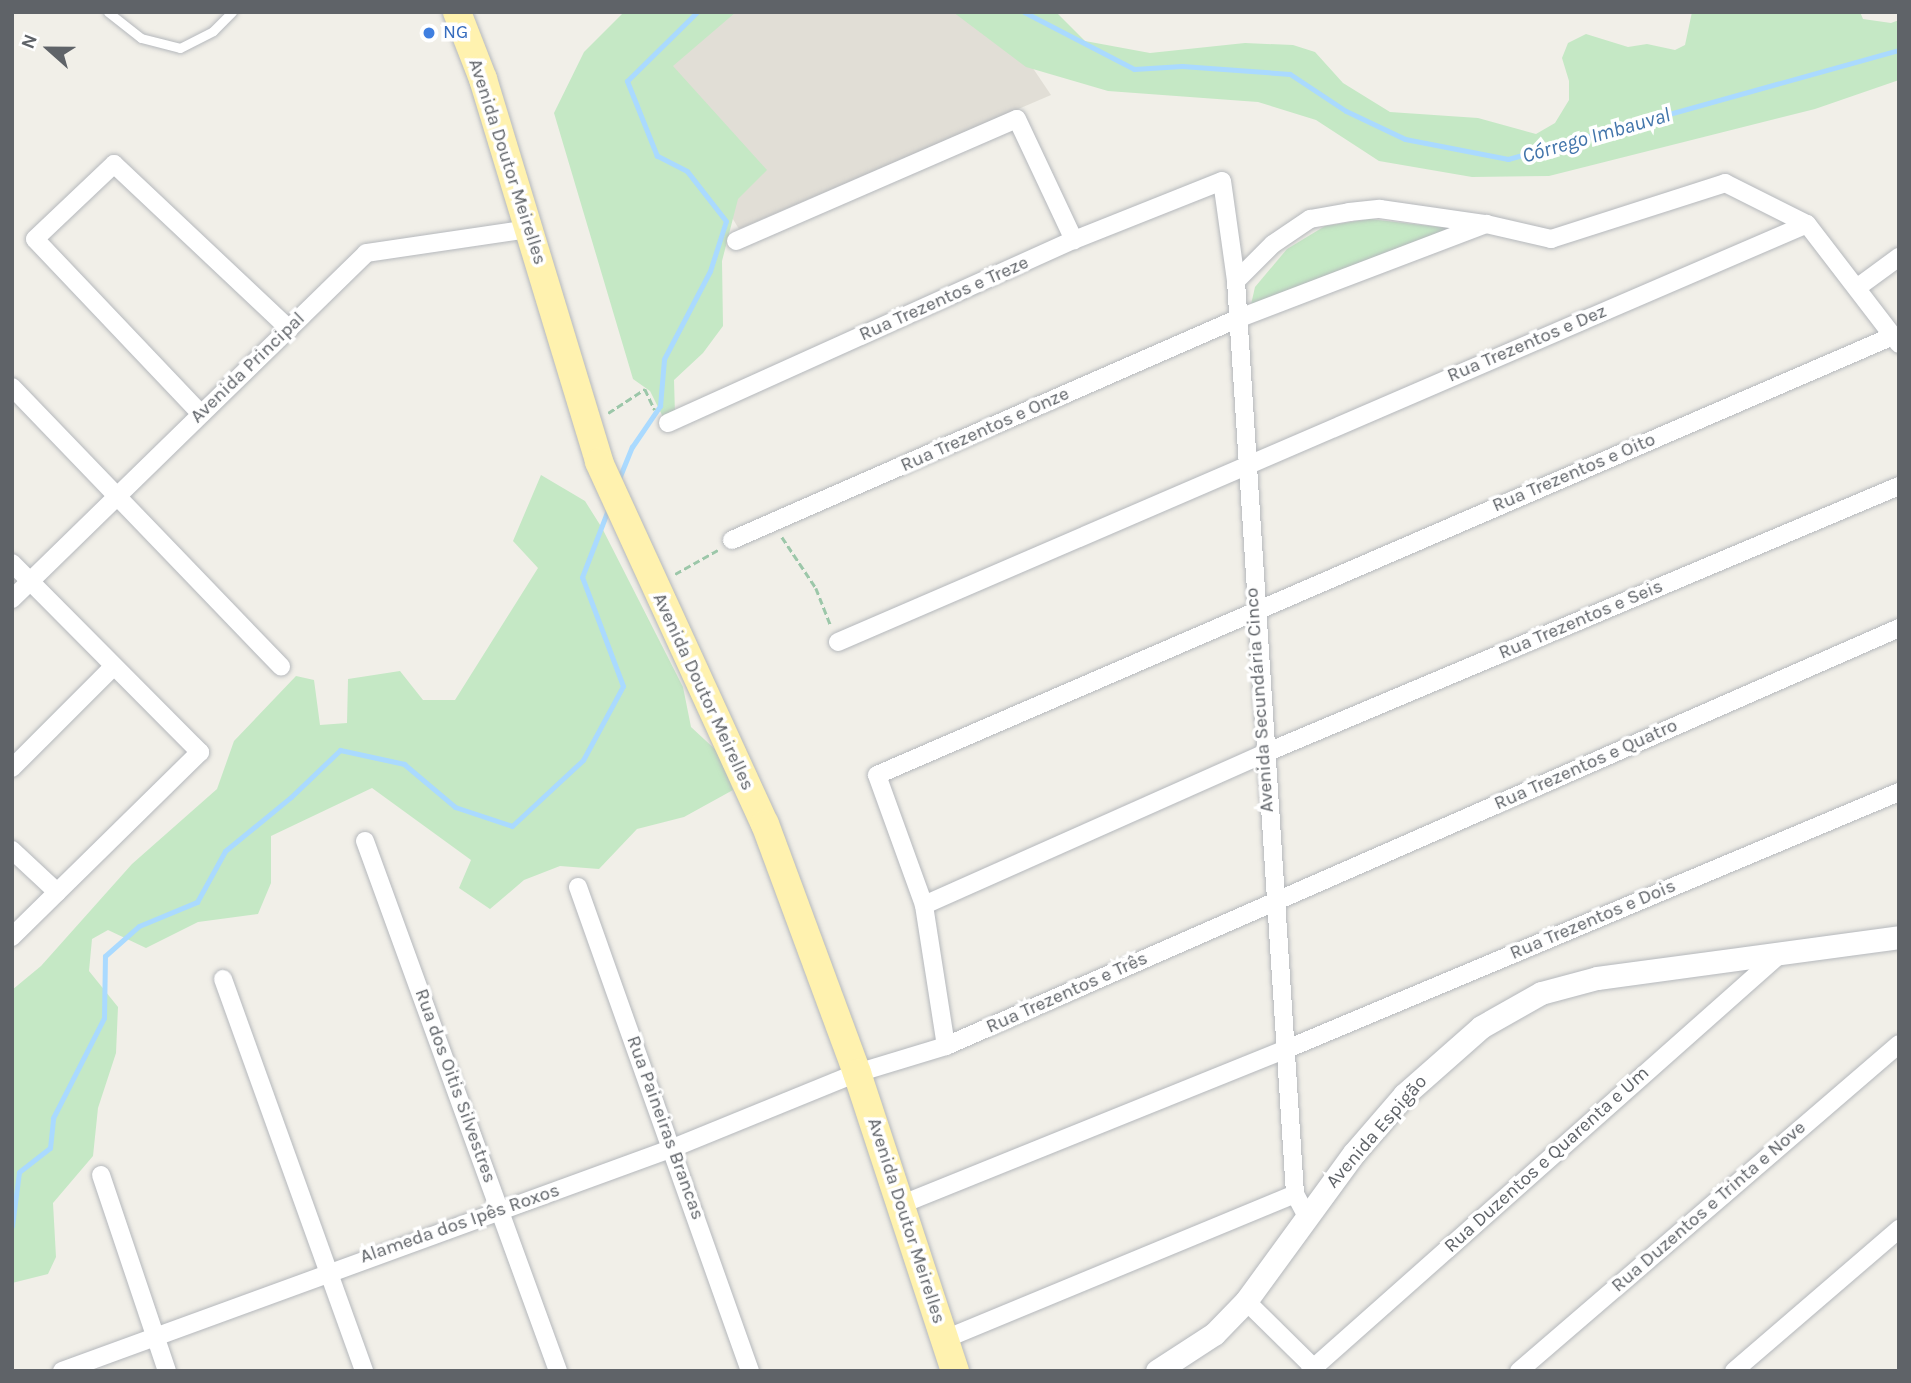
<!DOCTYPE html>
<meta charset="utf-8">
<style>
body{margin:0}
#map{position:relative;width:1911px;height:1383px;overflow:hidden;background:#f1efe8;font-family:Karla,sans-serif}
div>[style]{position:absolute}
.education>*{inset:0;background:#e1ded6}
.green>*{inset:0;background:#c5e8c5}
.stream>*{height:5px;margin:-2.5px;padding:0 2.5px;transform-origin:2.5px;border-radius:2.5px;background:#aadaff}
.path>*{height:2.5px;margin-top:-1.25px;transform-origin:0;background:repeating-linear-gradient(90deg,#9cc7a9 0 7px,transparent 0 10.5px)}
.roads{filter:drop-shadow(0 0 2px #b5b8bc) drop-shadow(0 0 2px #b5b8bc)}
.service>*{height:9px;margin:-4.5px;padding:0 4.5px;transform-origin:4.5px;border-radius:4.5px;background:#fff}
.minor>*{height:18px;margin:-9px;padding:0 9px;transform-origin:9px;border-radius:9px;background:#fff}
.tertiary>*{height:23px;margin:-11.5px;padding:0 11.5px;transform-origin:11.5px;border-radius:11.5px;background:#fff}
.primary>*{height:28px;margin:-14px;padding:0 14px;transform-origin:14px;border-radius:14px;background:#fff2af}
.dots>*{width:19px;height:19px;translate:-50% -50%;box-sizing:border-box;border:4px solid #fff;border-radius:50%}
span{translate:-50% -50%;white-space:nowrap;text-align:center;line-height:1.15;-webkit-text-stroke:7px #fff;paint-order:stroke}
.shop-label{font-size:19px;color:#366cbe}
.left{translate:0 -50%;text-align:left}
.street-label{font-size:19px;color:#5f6368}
.water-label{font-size:21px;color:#4174aa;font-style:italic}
.frame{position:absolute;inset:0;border:14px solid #5f6368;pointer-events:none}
.north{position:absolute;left:14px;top:14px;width:70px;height:70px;-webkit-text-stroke:5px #fff;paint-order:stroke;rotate:291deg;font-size:19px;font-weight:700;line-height:28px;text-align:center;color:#5f6368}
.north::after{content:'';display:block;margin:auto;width:24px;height:32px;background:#5f6368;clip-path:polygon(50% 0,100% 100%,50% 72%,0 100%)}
</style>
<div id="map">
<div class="education">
<div style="clip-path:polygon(711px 12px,971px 12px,1022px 52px,1051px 95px,739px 229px,645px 75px)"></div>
</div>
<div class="green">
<div style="clip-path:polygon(624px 12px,736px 12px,673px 66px,767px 170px,738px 199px,722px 261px,723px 326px,703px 353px,674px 380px,675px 414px,663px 417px,650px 391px,633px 379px,554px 113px,584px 52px)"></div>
<div style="clip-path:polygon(953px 12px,1056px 12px,1085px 41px,1150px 53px,1245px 43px,1293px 45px,1315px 52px,1343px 83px,1390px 112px,1478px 118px,1536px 134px,1555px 123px,1569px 100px,1569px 81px,1562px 58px,1568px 43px,1586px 34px,1628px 47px,1647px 44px,1675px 50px,1685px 45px,1692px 12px,1860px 12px,1863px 19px,1891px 23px,1899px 20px,1899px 80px,1815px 109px,1549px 176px,1472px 177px,1379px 161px,1316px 120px,1258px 102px,1108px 91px,1026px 67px)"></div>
<div style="clip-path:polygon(1370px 219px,1456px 229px,1250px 309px,1255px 287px,1287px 249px,1325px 226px)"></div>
<div style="clip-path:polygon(541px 475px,585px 501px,602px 528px,683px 687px,691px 727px,718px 752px,733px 790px,684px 817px,637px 829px,599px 869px,560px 866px,524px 880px,490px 909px,459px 888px,471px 860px,372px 788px,271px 836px,271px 883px,258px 914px,198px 922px,146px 948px,108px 930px,92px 939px,89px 971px,118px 1007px,116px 1053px,98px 1108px,93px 1156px,53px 1203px,56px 1257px,48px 1274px,12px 1283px,12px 990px,41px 966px,132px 864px,217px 789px,234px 741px,296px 676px,314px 680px,320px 725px,347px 723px,348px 679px,400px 671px,423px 700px,455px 700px,538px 568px,513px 541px)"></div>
</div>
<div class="stream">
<div style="left:1024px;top:12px;width:124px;rotate:27.4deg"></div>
<div style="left:1134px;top:69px;width:48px;rotate:-3.6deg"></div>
<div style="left:1182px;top:66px;width:108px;rotate:4.2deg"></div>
<div style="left:1290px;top:74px;width:67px;rotate:33.5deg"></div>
<div style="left:1346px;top:111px;width:65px;rotate:25.4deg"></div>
<div style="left:1405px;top:139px;width:105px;rotate:11deg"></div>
<div style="left:1508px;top:159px;width:406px;rotate:-15.6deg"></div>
<div style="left:618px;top:481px;width:37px;rotate:-68deg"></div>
<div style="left:632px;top:447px;width:50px;rotate:-55.7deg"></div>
<div style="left:660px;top:406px;width:47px;rotate:-85.1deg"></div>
<div style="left:664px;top:359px;width:99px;rotate:-62.4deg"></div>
<div style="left:710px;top:271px;width:52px;rotate:-72.3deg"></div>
<div style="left:726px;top:221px;width:63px;rotate:-128deg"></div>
<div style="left:687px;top:171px;width:34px;rotate:-153deg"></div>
<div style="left:657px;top:156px;width:81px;rotate:-111.8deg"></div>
<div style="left:627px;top:81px;width:98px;rotate:-44.6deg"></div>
<div style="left:12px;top:1226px;width:54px;rotate:-82.6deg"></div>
<div style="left:19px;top:1172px;width:39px;rotate:-38deg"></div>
<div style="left:50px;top:1148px;width:30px;rotate:-84deg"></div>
<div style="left:53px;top:1118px;width:112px;rotate:-63deg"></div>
<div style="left:104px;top:1018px;width:62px;rotate:-89.1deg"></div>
<div style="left:105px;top:956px;width:45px;rotate:-41.4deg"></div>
<div style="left:139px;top:926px;width:63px;rotate:-22.5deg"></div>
<div style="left:197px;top:902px;width:58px;rotate:-61.2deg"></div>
<div style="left:225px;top:851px;width:85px;rotate:-39.3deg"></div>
<div style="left:291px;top:797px;width:68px;rotate:-43.8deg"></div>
<div style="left:340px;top:750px;width:66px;rotate:12.3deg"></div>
<div style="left:404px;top:764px;width:67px;rotate:40.1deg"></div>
<div style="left:455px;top:807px;width:60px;rotate:18.4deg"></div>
<div style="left:512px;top:826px;width:97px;rotate:-42.9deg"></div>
<div style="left:583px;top:760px;width:84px;rotate:-61.6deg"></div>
<div style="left:623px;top:686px;width:116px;rotate:-110.6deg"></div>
<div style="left:582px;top:577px;width:75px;rotate:-68.9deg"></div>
</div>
<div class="path">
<div style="left:608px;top:413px;width:44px;rotate:-33deg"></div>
<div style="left:645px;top:389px;width:23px;rotate:65deg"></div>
<div style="left:782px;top:537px;width:61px;rotate:56.3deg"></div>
<div style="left:816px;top:588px;width:41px;rotate:68.5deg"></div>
<div style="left:675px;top:574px;width:49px;rotate:-29.2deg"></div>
</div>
<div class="roads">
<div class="service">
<div style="left:108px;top:12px;width:42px;rotate:38.2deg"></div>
<div style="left:141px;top:38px;width:40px;rotate:14.4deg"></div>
<div style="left:180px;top:48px;width:37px;rotate:-27deg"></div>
<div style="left:213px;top:31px;width:27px;rotate:-45deg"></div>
</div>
<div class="minor">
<div style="left:736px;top:241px;width:306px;rotate:-23.5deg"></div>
<div style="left:1017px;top:119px;width:134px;rotate:64.8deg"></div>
<div style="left:1236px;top:281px;width:52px;rotate:-45deg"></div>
<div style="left:1273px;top:244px;width:45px;rotate:-34deg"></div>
<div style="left:1310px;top:219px;width:40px;rotate:-10deg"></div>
<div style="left:1349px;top:212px;width:31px;rotate:-6deg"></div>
<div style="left:1380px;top:209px;width:107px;rotate:8.1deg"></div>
<div style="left:1486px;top:224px;width:67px;rotate:13deg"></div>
<div style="left:1551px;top:239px;width:183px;rotate:-17.8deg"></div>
<div style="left:1725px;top:183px;width:92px;rotate:26.6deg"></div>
<div style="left:1807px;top:224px;width:151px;rotate:52.5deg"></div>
<div style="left:1858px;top:287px;width:51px;rotate:-36.2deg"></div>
<div style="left:12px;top:387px;width:388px;rotate:46.1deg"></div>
<div style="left:201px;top:414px;width:241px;rotate:-133.5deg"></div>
<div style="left:35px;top:239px;width:109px;rotate:-43.5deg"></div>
<div style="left:114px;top:164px;width:241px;rotate:43.3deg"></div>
<div style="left:668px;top:423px;width:445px;rotate:-24.3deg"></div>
<div style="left:1074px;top:240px;width:159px;rotate:-21.7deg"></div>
<div style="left:1222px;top:181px;width:101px;rotate:82deg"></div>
<div style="left:1236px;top:281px;width:915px;rotate:86.3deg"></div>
<div style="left:1295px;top:1194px;width:26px;rotate:62deg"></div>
<div style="left:732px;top:540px;width:551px;rotate:-23.64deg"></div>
<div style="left:1237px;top:319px;width:267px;rotate:-20.9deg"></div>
<div style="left:12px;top:563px;width:267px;rotate:45.2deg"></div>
<div style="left:200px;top:752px;width:264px;rotate:135.5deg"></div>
<div style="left:12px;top:599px;width:495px;rotate:-44.3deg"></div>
<div style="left:366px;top:253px;width:165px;rotate:-8.4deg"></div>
<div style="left:838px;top:642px;width:1055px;rotate:-23.33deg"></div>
<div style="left:12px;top:768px;width:144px;rotate:-45deg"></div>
<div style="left:365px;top:841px;width:564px;rotate:69.99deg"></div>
<div style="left:12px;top:850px;width:62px;rotate:43deg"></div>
<div style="left:578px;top:887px;width:514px;rotate:70.44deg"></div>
<div style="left:924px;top:905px;width:371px;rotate:-24deg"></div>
<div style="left:1263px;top:754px;width:690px;rotate:-22.85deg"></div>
<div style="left:223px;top:979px;width:417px;rotate:70.2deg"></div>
<div style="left:946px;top:1046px;width:143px;rotate:-98.9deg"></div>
<div style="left:924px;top:905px;width:138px;rotate:-109.9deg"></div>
<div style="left:877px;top:775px;width:1107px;rotate:-23.37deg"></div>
<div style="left:101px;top:1175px;width:207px;rotate:71.4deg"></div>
<div style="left:900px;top:1205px;width:417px;rotate:-22deg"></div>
<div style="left:1287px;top:1049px;width:664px;rotate:-22.78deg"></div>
<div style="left:1246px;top:1301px;width:100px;rotate:44.6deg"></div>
<div style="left:945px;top:1339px;width:379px;rotate:-22.5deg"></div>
<div style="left:62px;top:1371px;width:650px;rotate:-20.05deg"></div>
<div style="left:673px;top:1148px;width:199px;rotate:-22.2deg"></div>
<div style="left:857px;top:1073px;width:93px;rotate:-16.9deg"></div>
<div style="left:946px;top:1046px;width:1041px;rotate:-23.68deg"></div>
<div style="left:1310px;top:1371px;width:628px;rotate:-41.58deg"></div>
<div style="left:1519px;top:1371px;width:501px;rotate:-40.71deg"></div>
<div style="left:1734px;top:1371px;width:218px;rotate:-40.7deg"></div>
</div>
<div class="tertiary">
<div style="left:1157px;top:1371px;width:68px;rotate:-33deg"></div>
<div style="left:1214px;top:1334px;width:46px;rotate:-45.9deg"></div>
<div style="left:1246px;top:1301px;width:183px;rotate:-53.9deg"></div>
<div style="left:1354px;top:1153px;width:77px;rotate:-49.2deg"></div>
<div style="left:1404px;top:1095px;width:103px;rotate:-41.4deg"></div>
<div style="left:1481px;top:1027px;width:69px;rotate:-29.5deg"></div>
<div style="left:1541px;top:993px;width:58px;rotate:-15deg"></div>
<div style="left:1597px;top:978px;width:305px;rotate:-7.7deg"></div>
</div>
<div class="primary">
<div style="left:457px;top:12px;width:72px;rotate:68.8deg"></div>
<div style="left:483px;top:79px;width:400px;rotate:73.1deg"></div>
<div style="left:599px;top:462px;width:398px;rotate:65.4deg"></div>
<div style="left:765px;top:824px;width:265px;rotate:69.7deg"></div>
<div style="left:857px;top:1073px;width:314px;rotate:71.8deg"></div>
</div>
</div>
<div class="dots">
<div style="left:429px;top:33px;background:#3f7fe0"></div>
</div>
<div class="shop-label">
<span class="left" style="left:443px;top:33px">NG</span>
</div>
<div class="street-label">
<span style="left:507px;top:162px;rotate:72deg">Avenida Doutor Meirelles</span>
<span style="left:944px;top:299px;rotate:-24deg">Rua Trezentos e Treze</span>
<span style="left:1527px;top:344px;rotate:-23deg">Rua Trezentos e Dez</span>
<span style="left:248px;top:368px;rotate:-44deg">Avenida Principal</span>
<span style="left:985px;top:430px;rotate:-24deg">Rua Trezentos e Onze</span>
<span style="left:1574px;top:473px;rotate:-23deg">Rua Trezentos e Oito</span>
<span style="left:1581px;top:620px;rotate:-23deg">Rua Trezentos e Seis</span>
<span style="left:703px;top:692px;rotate:65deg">Avenida Doutor Meirelles</span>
<span style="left:1260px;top:700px;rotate:-94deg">Avenida Secundária Cinco</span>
<span style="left:1586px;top:765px;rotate:-24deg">Rua Trezentos e Quatro</span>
<span style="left:1593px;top:920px;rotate:-23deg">Rua Trezentos e Dois</span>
<span style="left:1067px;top:993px;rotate:-24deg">Rua Trezentos e Três</span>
<span style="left:455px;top:1086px;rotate:70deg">Rua dos Oitis Silvestres</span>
<span style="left:665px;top:1128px;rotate:70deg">Rua Paineiras Brancas</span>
<span style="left:1377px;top:1132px;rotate:-49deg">Avenida Espigão</span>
<span style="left:1547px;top:1160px;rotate:-42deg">Rua Duzentos e Quarenta e Um</span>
<span style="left:1709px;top:1207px;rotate:-41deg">Rua Duzentos e Trinta e Nove</span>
<span style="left:906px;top:1221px;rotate:72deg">Avenida Doutor Meirelles</span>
<span style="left:460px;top:1224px;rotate:-19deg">Alameda dos Ipês Roxos</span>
</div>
<div class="water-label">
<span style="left:1596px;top:135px;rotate:-16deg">Córrego Imbauval</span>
</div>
<div class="frame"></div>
<div class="north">N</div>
</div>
